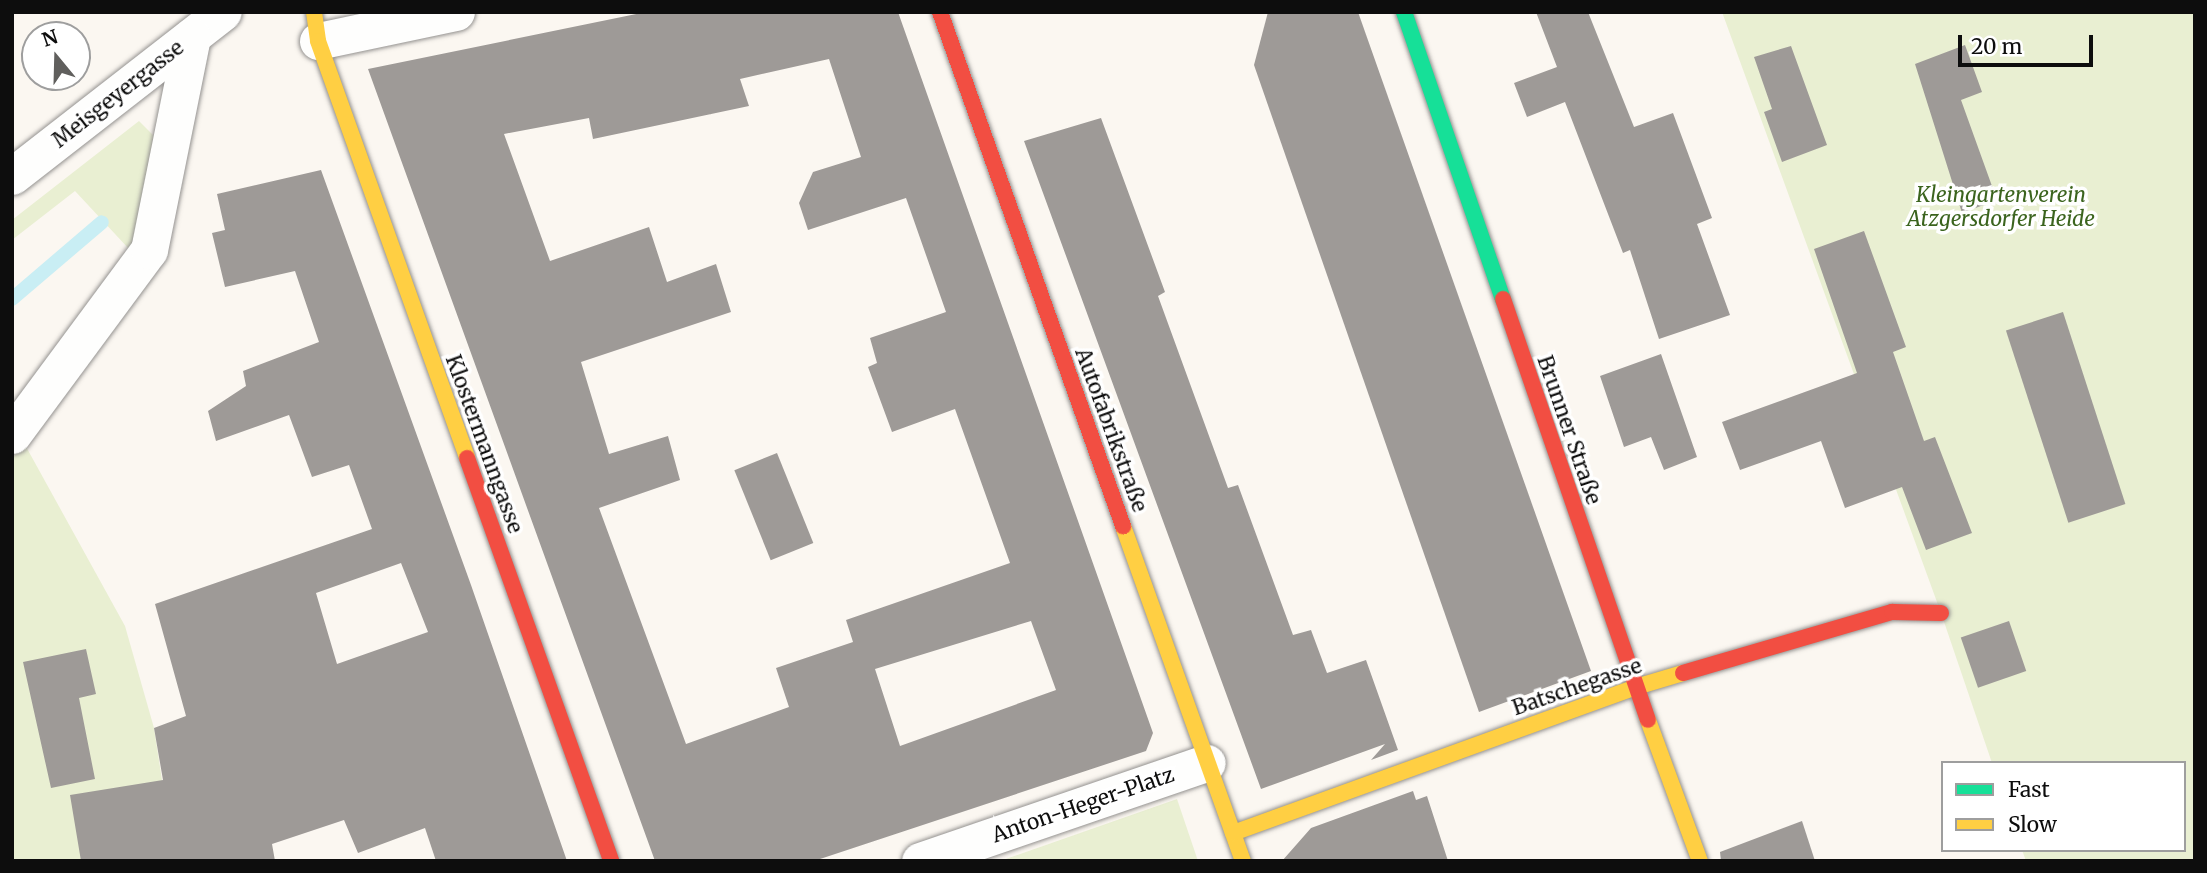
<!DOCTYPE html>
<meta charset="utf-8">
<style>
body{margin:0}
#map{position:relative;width:2207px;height:873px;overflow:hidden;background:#fbf7f1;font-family:Merriweather,serif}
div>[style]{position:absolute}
.green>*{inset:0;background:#e9efd2}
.stream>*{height:14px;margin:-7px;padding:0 7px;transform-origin:7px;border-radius:7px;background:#c9eef4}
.building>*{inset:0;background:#9e9a97;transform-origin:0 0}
.roads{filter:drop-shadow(0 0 2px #949290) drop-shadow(0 0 2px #949290)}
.street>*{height:37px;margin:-18.5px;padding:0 18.5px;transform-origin:18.5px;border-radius:18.5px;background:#fefefd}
.fast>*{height:16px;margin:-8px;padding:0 8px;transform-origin:8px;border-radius:8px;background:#16e098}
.slow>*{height:16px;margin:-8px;padding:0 8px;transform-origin:8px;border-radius:8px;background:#ffcf43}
.jam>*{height:16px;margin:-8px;padding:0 8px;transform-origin:8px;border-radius:8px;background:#f24e42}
span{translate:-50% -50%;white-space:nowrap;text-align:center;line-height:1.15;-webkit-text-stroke:7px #fff;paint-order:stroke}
.street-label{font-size:21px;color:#0d0d0d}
.park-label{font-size:21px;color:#3b641e;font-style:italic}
.frame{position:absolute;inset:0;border:14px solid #0d0d0d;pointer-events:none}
.legend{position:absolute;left:1941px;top:761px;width:245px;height:91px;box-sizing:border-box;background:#fff;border:2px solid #9e9e9e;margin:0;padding:9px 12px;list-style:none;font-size:21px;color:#0d0d0d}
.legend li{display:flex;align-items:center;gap:14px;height:35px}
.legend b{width:35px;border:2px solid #9e9e9e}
.north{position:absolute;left:21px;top:21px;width:70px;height:70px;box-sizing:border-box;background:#fff;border:2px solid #9e9e9e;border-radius:50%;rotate:341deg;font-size:19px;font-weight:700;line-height:28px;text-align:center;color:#0d0d0d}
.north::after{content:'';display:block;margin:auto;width:24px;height:32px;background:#605f5d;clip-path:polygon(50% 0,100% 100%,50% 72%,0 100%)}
.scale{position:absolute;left:1958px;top:35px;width:135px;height:32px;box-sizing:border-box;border:4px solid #0d0d0d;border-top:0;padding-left:9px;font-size:21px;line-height:24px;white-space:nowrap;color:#0d0d0d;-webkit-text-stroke:5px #fff;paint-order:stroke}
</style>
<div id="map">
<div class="green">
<div style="clip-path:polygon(1722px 12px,2195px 12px,2195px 861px,2026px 861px,2022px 850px,2184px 850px,2184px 763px,1992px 763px,1941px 613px)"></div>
<div style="clip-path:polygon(139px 121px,156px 138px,144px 223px,129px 249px,75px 191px,12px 240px,12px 220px)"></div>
<div style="clip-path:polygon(24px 443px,125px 626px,154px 728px,168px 819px,166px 861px,12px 861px,12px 459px)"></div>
<div style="clip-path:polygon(1177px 799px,1198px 861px,1000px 861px)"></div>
</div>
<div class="stream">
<div style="left:12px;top:299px;width:118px;rotate:-40.5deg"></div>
</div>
<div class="building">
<div style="clip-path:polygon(evenodd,646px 12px,898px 12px,1153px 733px,1146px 751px,814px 861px,655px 861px,368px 69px,646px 12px,829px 59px,861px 157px,813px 172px,799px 203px,808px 230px,906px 198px,946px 312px,870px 338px,877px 363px,868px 367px,892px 432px,955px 409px,1010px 563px,846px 620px,853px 642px,776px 668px,789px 707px,686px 744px,599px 508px,680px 480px,668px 436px,609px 454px,581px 362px,731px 312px,716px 264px,667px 282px,649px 227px,550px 261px,504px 134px,589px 118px,593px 139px,749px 106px,740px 79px,829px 59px,646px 12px,1031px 621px,1056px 690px,900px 746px,875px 669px,1031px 621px)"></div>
<div style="clip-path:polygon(1268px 12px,1358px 12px,1591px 671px,1479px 712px,1254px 65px)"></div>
<div style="clip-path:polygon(1536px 12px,1588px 12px,1634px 127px,1673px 113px,1712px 218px,1697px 224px,1730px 315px,1659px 339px,1630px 250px,1623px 253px,1565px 102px,1527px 117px,1514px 83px,1557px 67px)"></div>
<div style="clip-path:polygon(1965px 45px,1982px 92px,1961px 100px,1997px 200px,1962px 213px,1915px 64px)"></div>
<div style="clip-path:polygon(1791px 46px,1827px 145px,1782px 162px,1764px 112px,1772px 109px,1754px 57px)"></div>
<div style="clip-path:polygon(1101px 118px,1165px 292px,1158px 296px,1228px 488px,1238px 485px,1293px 635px,1311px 630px,1327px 673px,1366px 660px,1398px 750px,1371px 760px,1385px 744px,1261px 789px,1024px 141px)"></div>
<div style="clip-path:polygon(evenodd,321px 170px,471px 585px,567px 861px,436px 861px,425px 828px,358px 853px,344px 820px,272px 844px,275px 861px,81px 861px,70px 795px,163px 780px,154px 728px,186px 716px,155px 604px,372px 529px,349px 465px,312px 477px,289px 415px,216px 441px,208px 411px,246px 386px,243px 371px,319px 342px,295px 271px,225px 287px,212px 233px,225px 230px,217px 194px,321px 170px,401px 563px,428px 632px,337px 664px,316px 593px,401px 563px)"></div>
<div style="clip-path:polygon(1864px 231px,1906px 347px,1893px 352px,1924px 441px,1935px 437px,1972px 533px,1926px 550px,1902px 487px,1845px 508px,1821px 441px,1740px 470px,1722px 422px,1857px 373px,1814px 249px)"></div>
<div style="left:2063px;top:312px;width:202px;height:60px;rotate:72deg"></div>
<div style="clip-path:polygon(1661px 354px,1697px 457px,1664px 470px,1651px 437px,1624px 447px,1600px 376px)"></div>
<div style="left:777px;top:453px;width:97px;height:46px;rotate:68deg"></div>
<div style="left:2009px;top:621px;width:53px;height:51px;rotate:71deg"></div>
<div style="clip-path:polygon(86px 649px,96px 694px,79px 698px,95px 779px,51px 788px,23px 662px)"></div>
<div style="clip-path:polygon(1413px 791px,1416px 800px,1427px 796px,1448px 861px,1282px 861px,1311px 828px)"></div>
<div style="clip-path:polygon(1802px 821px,1815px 861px,1721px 861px,1720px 852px)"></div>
</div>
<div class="roads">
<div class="street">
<div style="left:318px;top:41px;width:141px;rotate:-11.9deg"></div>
<div style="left:12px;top:176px;width:267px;rotate:-37.9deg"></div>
<div style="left:12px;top:435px;width:230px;rotate:-53.5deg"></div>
<div style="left:149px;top:250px;width:218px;rotate:-78.6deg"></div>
<div style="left:920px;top:861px;width:303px;rotate:-18.9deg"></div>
</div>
<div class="fast">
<div style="left:1404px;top:12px;width:304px;rotate:71deg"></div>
</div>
<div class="slow">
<div style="left:314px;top:12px;width:29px;rotate:82deg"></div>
<div style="left:318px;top:41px;width:443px;rotate:70.3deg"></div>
<div style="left:1123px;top:526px;width:356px;rotate:70.3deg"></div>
<div style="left:1648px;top:720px;width:150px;rotate:69.8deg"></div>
<div style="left:1233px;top:833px;width:429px;rotate:-19.9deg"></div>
<div style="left:1636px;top:687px;width:49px;rotate:-16.6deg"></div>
</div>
<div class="jam">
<div style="left:940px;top:12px;width:546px;rotate:70.4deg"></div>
<div style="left:1503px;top:299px;width:445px;rotate:71deg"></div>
<div style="left:467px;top:458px;width:428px;rotate:70.3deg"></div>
<div style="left:1683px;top:673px;width:218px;rotate:-16.3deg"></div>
<div style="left:1892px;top:612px;width:49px;rotate:1.2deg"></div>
</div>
</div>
<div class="street-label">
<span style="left:118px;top:94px;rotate:-38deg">Meisgeyergasse</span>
<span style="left:1111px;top:430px;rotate:70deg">Autofabrikstraße</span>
<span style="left:1569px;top:430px;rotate:71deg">Brunner Straße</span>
<span style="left:484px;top:444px;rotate:70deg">Klostermanngasse</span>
<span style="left:1577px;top:687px;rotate:-19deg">Batschegasse</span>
<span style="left:1083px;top:805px;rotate:-19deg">Anton-Heger-Platz</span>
</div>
<div class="park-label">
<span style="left:2001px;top:207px">Kleingartenverein<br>Atzgersdorfer Heide</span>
</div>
<div class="frame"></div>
<ul class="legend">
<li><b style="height:9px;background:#16e098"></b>Fast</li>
<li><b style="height:9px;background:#ffcf43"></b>Slow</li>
</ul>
<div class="north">N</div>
<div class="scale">20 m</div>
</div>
